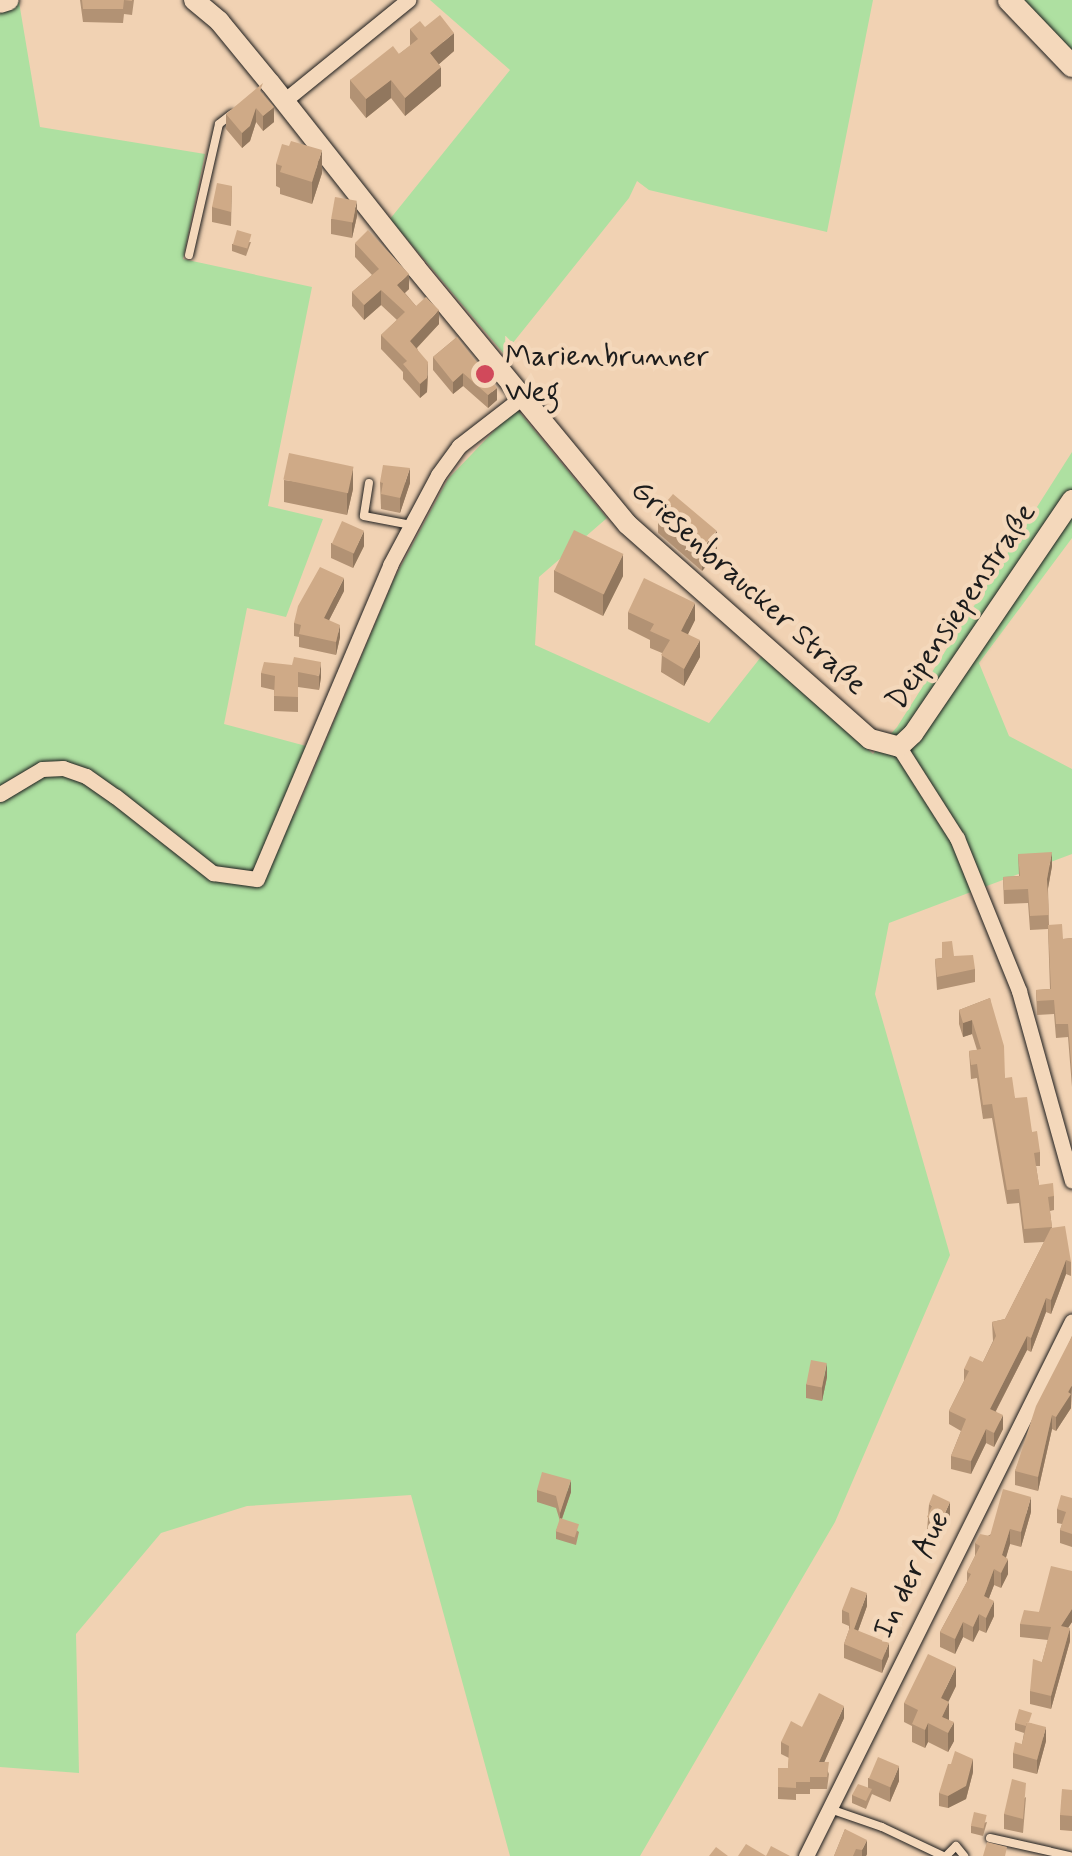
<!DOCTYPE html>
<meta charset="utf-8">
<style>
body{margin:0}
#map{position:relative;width:1072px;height:1856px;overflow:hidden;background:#f1d2b3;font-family:Mynerve,sans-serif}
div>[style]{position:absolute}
.green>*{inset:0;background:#aee0a1}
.roads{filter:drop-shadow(0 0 2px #1c1c1c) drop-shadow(0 0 2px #1c1c1c)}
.service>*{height:8px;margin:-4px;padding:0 4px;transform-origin:4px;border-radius:4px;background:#f4d8bb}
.minor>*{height:15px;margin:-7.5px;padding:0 7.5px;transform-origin:7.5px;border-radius:7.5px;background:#f4d8bb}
.tertiary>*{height:20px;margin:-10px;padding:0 10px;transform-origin:10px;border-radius:10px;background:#f4d8bb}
.secondary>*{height:22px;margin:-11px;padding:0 11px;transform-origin:11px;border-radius:11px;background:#f4d8bb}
.wall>*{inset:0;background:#b29274}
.shaded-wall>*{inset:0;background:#91775e}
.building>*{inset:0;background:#cfaa87;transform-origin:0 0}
.dots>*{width:28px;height:28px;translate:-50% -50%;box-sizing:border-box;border:5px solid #f4d8bb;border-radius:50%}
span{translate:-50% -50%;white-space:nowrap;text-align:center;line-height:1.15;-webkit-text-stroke:9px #f4d8bb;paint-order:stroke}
.poi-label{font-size:30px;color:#1c1c1c}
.left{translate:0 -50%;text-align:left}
.street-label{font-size:30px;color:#1c1c1c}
</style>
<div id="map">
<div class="green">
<div style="clip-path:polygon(430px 0,873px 0,827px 232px,649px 190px,637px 181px,629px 198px,504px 354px,390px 219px,510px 70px)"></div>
<div style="clip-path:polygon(1022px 0,1072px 0,1072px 52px)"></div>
<div style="clip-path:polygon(19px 2px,40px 127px,205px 154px,183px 259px,312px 287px,268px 506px,323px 519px,286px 617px,247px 608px,224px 724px,306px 746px,281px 811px,295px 814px,394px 579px,448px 479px,516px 408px,607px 518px,539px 577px,535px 645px,709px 723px,764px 653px,873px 754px,897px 727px,1072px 452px,1072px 538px,979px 663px,1009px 736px,1072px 769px,1072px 854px,889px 923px,875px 994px,950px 1255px,835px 1522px,640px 1856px,510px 1856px,411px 1495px,247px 1506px,161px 1533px,76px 1634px,79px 1773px,0 1767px,0 7px)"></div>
</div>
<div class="roads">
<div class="service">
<div style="left:189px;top:255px;width:134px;rotate:-77.1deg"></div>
<div style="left:219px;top:124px;width:16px;rotate:-38deg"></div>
<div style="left:369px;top:483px;width:33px;rotate:99deg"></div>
<div style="left:364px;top:516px;width:48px;rotate:10.8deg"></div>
<div style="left:830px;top:1809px;width:55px;rotate:19.1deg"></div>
<div style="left:882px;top:1827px;width:68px;rotate:25.4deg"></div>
<div style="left:990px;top:1838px;width:82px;rotate:12.7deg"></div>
<div style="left:946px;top:1856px;width:14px;rotate:-45deg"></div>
<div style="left:956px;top:1846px;width:13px;rotate:51deg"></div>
</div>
<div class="minor">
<div style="left:285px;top:100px;width:159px;rotate:-39.1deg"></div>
<div style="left:899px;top:747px;width:108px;rotate:57.5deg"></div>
<div style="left:957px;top:838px;width:165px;rotate:67.9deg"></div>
<div style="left:1019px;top:991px;width:197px;rotate:74.4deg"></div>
<div style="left:0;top:794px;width:49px;rotate:-30.8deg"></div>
<div style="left:42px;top:769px;width:21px;rotate:-3deg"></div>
<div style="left:63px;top:768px;width:24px;rotate:19deg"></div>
<div style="left:86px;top:776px;width:35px;rotate:35deg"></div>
<div style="left:115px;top:796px;width:125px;rotate:38.2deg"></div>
<div style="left:213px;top:873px;width:44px;rotate:7.8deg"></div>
<div style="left:257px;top:879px;width:341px;rotate:-67deg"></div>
<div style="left:390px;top:565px;width:102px;rotate:-61.9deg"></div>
<div style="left:438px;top:475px;width:36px;rotate:-54deg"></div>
<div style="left:459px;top:446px;width:78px;rotate:-37.7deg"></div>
<div style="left:806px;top:1856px;width:597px;rotate:-63.56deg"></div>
</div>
<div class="tertiary">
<div style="left:194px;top:0;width:33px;rotate:40deg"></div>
<div style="left:219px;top:21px;width:80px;rotate:50.6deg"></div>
<div style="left:270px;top:83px;width:236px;rotate:51.7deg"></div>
<div style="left:416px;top:268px;width:332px;rotate:50.5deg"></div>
<div style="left:627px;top:524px;width:324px;rotate:41.5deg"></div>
<div style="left:870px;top:739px;width:30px;rotate:15deg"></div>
<div style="left:899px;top:747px;width:19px;rotate:-43deg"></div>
<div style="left:913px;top:734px;width:283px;rotate:-55.8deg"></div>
<div style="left:0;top:3px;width:9px;rotate:-18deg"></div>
</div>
<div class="secondary">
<div style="left:1009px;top:0;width:91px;rotate:46.3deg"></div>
</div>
</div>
<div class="wall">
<div style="clip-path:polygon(80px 0,134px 0,132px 15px,124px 14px,123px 23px,83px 22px)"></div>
<div style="clip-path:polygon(425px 27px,454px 51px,439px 64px,441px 86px,405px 116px,391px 98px,366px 118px,350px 98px,350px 80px,399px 54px,410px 46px,410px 29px)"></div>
<div style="clip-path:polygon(263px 93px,274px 122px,263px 131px,256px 122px,250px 141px,242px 148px,226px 129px,226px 114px)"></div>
<div style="clip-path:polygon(289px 146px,322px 173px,312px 204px,280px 194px,280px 188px,276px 186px,276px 164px)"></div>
<div style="clip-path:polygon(232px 186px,231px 226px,212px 222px,212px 207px)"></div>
<div style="clip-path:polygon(357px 216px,352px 238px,331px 234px,331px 219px)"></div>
<div style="clip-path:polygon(251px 242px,246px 256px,232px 251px,232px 244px)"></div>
<div style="clip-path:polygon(355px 243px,409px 289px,405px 293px,416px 306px,439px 324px,417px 348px,428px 377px,427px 392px,420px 398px,403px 379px,403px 372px,381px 349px,381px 335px,397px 320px,381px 305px,364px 320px,352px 306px,352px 292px,372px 275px,355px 257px)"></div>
<div style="clip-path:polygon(457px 337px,497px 400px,488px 408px,463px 386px,453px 394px,433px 370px,433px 357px)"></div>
<div style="clip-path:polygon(284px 480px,353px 489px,347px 515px,284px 502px)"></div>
<div style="clip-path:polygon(380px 482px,410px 483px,400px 513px,381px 509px)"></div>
<div style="clip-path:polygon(658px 511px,717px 553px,702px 571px,658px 533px)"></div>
<div style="clip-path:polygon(331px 543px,364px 546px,353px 568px,331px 558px)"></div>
<div style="clip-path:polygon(554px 570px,623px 576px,603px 616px,554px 592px)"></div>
<div style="clip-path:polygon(344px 591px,329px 620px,340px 637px,336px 655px,299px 647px,299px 637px,294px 636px,294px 623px)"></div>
<div style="clip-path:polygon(628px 612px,695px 620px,688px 634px,700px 657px,684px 686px,661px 672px,662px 653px,650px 648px,650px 640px,628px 629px)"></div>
<div style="clip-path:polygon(292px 665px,321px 677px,319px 690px,298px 687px,298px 712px,274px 711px,274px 690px,261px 687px,261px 673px)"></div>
<div style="clip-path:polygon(1018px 854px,1052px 866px,1048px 889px,1049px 925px,1063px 939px,1072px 938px,1072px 1087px,1068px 1037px,1056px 1038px,1054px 1014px,1037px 1015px,1036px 990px,1050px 989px,1048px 929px,1030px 930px,1028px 903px,1004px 904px,1003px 877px,1019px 876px)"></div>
<div style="clip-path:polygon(954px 956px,975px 969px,975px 982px,937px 990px,935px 959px)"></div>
<div style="clip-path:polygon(990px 998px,1005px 1078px,1032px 1132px,1040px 1152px,1040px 1166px,1036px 1166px,1039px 1185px,1054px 1196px,1054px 1210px,1050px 1211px,1052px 1228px,1071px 1262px,1071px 1276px,1066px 1274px,1051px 1314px,1046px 1312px,1031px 1352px,1027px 1350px,996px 1411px,1003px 1429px,994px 1447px,986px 1443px,971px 1474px,951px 1469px,951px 1456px,961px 1431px,949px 1424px,949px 1411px,964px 1381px,964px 1369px,983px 1362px,993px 1341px,992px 1322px,1005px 1319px,1044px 1242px,1024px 1243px,1019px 1203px,1007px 1204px,992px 1118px,983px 1119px,977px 1078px,971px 1079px,969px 1051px,977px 1050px,972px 1034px,963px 1037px,959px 1024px,959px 1010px)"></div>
<div style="clip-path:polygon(1072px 1336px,1071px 1408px,1056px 1431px,1052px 1429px,1038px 1491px,1015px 1485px,1015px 1471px)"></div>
<div style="clip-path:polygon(827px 1377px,822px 1401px,806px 1398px,806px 1384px)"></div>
<div style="clip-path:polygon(537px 1490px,571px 1492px,562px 1519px,579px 1532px,576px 1545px,556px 1539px,556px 1531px,560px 1521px,556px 1508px,537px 1502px)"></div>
<div style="clip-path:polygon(1072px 1498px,1072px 1547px,1060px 1543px,1060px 1530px,1062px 1524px,1057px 1523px,1057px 1509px)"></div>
<div style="clip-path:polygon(929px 1504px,950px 1517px,940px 1538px,927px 1532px)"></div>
<div style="clip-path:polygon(1031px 1512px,1021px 1547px,1010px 1544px,1006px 1557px,1008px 1574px,1001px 1588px,994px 1585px,989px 1598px,994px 1616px,986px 1633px,979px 1630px,973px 1642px,963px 1637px,955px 1654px,940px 1647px,940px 1632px,967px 1582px,967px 1572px,975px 1556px,975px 1543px)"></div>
<div style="clip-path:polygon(1072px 1571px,1072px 1622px,1068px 1627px,1070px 1641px,1051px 1709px,1030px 1704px,1030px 1691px,1042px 1662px,1048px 1640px,1020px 1637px,1020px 1624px,1039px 1612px)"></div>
<div style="clip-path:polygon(867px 1606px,858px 1631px,889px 1656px,882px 1673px,844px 1658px,844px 1644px,849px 1630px,849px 1626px,842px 1623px,842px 1610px)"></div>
<div style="clip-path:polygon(956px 1686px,948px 1702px,949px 1720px,954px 1741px,948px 1752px,928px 1742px,925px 1748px,912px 1742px,912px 1726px,904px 1722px,904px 1703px)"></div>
<div style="clip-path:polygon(844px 1718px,824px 1762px,829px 1774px,827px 1789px,810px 1789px,810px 1794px,796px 1794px,796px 1800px,778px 1799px,778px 1768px,788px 1768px,789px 1758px,781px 1754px,781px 1742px,802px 1727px)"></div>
<div style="clip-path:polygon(1015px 1723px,1031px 1723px,1046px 1741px,1037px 1774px,1013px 1768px,1013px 1753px,1022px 1744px,1024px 1733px,1015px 1730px)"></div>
<div style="clip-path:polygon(973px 1772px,966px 1799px,948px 1808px,939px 1806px,939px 1793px)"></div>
<div style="clip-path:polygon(868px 1778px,899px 1781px,890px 1802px,872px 1794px,866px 1809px,852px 1803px,852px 1795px,868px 1788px)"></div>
<div style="clip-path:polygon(1072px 1790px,1072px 1831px,1060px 1830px,1060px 1815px)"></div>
<div style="clip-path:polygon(1026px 1797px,1023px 1833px,1004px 1829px,1004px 1814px)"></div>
<div style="clip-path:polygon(987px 1822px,983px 1836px,971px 1833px,971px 1826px)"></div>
<div style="clip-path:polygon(845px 1829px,867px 1854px,866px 1856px,834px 1856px)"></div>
</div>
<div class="shaded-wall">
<div style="clip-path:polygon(454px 33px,454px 51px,430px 72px,430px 53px)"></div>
<div style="clip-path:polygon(441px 67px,441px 86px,405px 116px,405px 98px)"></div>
<div style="clip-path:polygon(391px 80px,391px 98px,366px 118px,366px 99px)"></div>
<div style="clip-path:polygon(274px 107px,274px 122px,263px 131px,263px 116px)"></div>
<div style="clip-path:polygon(256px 108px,256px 122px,250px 141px,242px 148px,242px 133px)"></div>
<div style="clip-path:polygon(322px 150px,322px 173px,312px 204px,312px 182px)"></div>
<div style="clip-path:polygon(357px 201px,357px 216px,352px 238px,352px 223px)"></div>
<div style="clip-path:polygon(409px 274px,409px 289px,397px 300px,397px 285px)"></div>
<div style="clip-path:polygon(381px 290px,381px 305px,364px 320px,364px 305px)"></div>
<div style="clip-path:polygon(439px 310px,439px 324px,410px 355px,410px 341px)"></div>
<div style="clip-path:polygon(428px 362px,427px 392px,420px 398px,420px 384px)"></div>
<div style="clip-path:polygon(463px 373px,463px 386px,453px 394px,453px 382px)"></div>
<div style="clip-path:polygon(497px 388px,497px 400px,488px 408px,488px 395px)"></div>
<div style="clip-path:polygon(353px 467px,353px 489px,347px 515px,347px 493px)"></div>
<div style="clip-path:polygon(410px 468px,410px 483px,400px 513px,400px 498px)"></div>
<div style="clip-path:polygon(364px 531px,364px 546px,353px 568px,353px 554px)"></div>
<div style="clip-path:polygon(717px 531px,717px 553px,702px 571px,702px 549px)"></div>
<div style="clip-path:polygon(623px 554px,623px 576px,603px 616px,603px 594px)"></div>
<div style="clip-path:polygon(344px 578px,344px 591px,324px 630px,324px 618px)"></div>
<div style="clip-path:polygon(695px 603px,695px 620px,681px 648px,681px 631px)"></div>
<div style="clip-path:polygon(340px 625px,340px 637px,336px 655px,336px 642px)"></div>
<div style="clip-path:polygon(700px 640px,700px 657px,684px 686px,684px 669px)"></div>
<div style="clip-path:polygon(321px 662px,321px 677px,319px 690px,319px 676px)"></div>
<div style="clip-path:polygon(1052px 852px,1052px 866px,1047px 893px,1047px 879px)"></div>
<div style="clip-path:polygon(972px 1020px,972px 1034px,963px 1037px,963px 1023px)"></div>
<div style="clip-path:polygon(1066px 1260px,1066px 1274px,1051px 1314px,1051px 1300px)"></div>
<div style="clip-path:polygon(1046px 1298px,1046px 1312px,1031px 1352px,1031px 1338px)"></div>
<div style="clip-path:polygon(1027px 1336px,1027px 1350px,990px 1422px,990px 1409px)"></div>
<div style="clip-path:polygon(827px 1363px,827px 1377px,822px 1401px,822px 1387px)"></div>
<div style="clip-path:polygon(1072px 1385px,1071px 1408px,1056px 1431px,1056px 1417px)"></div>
<div style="clip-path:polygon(1003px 1415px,1003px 1429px,994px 1447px,994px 1433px)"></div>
<div style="clip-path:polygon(1052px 1415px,1052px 1429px,1038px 1491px,1038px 1477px)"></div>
<div style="clip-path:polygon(986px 1429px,986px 1443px,971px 1474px,971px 1461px)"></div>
<div style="clip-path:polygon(571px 1480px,571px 1492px,560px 1524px,560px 1513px)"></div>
<div style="clip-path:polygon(1031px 1497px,1031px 1512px,1021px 1547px,1021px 1532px)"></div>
<div style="clip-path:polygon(950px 1502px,950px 1517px,940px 1538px,940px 1524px)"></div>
<div style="clip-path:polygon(1010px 1529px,1010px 1544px,1002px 1571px,1002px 1555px)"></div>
<div style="clip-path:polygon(1008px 1559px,1008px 1574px,1001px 1588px,1001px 1573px)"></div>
<div style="clip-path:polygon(994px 1569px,994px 1585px,984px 1611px,984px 1596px)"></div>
<div style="clip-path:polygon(867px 1593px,867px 1606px,854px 1642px,854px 1629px)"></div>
<div style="clip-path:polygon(994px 1601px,994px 1616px,986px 1633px,986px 1618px)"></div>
<div style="clip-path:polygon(1072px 1609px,1072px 1622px,1061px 1639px,1061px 1626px)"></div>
<div style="clip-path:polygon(979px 1614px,979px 1630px,973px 1642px,973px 1627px)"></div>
<div style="clip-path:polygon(963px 1622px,963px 1637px,955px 1654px,955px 1639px)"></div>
<div style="clip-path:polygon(1070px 1628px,1070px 1641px,1051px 1709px,1051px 1696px)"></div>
<div style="clip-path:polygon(889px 1643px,889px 1656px,882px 1673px,882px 1660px)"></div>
<div style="clip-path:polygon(956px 1667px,956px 1686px,941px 1717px,941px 1698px)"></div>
<div style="clip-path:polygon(949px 1702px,949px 1721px,942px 1717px)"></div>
<div style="clip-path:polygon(844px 1706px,844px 1718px,819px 1774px,819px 1762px)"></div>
<div style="clip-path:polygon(954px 1722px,954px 1741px,948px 1752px,948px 1733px)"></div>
<div style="clip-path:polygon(928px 1723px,928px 1742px,925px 1748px,925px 1730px)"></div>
<div style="clip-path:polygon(1046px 1727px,1046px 1741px,1037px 1774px,1037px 1760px)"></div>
<div style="clip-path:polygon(973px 1759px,973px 1772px,966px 1799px,948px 1808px,948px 1796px)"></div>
<div style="clip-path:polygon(899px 1766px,899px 1781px,890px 1802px,890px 1788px)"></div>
<div style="clip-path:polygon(867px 1840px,867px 1854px,866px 1856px,862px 1856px,862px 1850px)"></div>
</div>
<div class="building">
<div style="clip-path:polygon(82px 0,132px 0,132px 1px,124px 0,123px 9px,83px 9px)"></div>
<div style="clip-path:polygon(440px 15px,454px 33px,430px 53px,441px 67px,405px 98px,391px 80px,366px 99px,350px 80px,393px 46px,399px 54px,418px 39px,410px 29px,420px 21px,425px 27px)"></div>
<div style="clip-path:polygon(263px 83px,260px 91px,274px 107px,263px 116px,256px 108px,250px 126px,242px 133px,226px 114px)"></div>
<div style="clip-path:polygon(291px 141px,322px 150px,312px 182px,280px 172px,282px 166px,276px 164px,282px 144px,289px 146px)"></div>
<div style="clip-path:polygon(217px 183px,232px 186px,231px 212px,212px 207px)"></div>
<div style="left:335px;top:197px;width:22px;height:22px;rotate:10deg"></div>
<div style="left:237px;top:230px;width:15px;height:15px;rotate:16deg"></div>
<div style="clip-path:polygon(368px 230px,409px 274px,397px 285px,416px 306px,426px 297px,439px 310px,410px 341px,428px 362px,427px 378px,420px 384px,403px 364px,407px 361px,381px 335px,405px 312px,381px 290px,364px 305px,352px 292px,379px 269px,355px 243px)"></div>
<div style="clip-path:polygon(457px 337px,497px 388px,488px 395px,463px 373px,453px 382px,433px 357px)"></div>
<div style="left:289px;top:453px;width:66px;height:27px;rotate:12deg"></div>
<div style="clip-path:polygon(383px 465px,410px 468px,400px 498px,381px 494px,383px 483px,380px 482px)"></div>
<div style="left:673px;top:494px;width:57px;height:23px;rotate:40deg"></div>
<div style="left:342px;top:521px;width:24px;height:25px;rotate:24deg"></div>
<div style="left:574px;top:530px;width:55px;height:45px;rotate:26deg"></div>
<div style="clip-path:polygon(320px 567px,344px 578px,324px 618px,340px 625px,336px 642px,299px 634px,301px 625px,294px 623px,298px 606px)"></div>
<div style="clip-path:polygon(644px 578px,695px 603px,681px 631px,700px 640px,684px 669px,661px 655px,670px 640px,650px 631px,654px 624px,628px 612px)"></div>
<div style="clip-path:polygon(294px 657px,321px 662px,319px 676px,298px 672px,298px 697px,274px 696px,275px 676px,261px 673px,264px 662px,292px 665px)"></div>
<div style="clip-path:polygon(1052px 852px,1047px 879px,1049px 915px,1030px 916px,1028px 889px,1004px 890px,1003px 877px,1020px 876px,1018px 854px)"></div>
<div style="clip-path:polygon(1062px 924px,1063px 939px,1072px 938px,1072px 1074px,1068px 1024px,1056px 1024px,1054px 1000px,1037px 1001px,1036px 990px,1051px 989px,1048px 925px)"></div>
<div style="clip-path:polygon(952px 941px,954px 956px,973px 955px,975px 969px,937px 977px,935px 959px,942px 958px,942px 942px)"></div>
<div style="clip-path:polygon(990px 998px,1004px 1046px,1005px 1078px,1012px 1077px,1015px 1098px,1027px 1097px,1032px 1132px,1037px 1131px,1040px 1152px,1034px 1153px,1039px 1185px,1053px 1183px,1054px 1196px,1048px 1197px,1052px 1227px,1024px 1229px,1019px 1189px,1007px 1190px,992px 1104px,983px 1105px,977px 1064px,971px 1065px,969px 1051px,981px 1049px,972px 1020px,963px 1023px,959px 1010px)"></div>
<div style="clip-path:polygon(1065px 1226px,1071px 1262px,1066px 1260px,1051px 1300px,1046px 1298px,1031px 1338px,1027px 1336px,990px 1409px,1003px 1415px,994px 1433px,986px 1429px,971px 1461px,951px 1456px,966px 1419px,949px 1411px,969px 1371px,964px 1369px,970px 1356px,983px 1362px,996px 1336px,992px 1322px,1005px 1319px,1051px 1228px)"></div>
<div style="clip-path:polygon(1072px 1336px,1072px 1385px,1068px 1392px,1071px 1394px,1056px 1417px,1052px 1415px,1038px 1477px,1015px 1471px,1036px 1406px)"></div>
<div style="left:811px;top:1360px;width:16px;height:25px;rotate:11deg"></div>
<div style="clip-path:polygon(542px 1472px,571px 1480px,560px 1513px,556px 1496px,537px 1490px)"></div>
<div style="clip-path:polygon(1003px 1489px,1031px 1497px,1021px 1532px,1010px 1529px,1002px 1555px,1008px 1559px,1001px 1573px,994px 1569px,984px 1596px,994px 1601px,986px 1618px,979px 1614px,973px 1627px,963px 1622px,955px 1639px,940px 1632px,971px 1574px,967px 1572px,980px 1546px,975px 1543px,980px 1534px,990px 1536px)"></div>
<div style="clip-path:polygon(933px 1494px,950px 1502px,940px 1524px,927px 1517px,932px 1506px,929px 1504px)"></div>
<div style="clip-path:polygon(1061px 1495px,1072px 1498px,1072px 1534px,1060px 1530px,1066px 1512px,1057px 1509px)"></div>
<div style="left:560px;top:1518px;width:20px;height:14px;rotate:18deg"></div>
<div style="clip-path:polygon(1051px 1566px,1072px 1571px,1072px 1609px,1061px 1626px,1070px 1628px,1051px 1696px,1030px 1691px,1033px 1659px,1042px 1662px,1051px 1627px,1020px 1624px,1024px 1610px,1039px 1612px)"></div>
<div style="clip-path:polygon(851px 1587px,867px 1593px,854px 1629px,889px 1643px,882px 1660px,844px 1644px,850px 1627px,849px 1613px,842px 1610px)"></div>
<div style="clip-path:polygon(928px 1654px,956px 1667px,941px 1698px,949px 1702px,942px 1717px,954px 1722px,948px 1733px,928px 1723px,925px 1730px,912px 1724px,918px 1710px,904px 1703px)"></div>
<div style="clip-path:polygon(819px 1693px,844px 1706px,819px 1762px,829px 1762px,827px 1777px,810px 1777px,810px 1782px,796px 1782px,796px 1788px,778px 1787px,778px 1768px,788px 1768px,789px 1746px,781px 1742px,791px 1721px,802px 1727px)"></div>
<div style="clip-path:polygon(1019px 1709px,1032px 1713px,1029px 1722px,1027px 1722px,1026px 1726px,1015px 1723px)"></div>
<div style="clip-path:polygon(1027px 1722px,1046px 1727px,1037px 1760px,1013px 1753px,1015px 1742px,1022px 1744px)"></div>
<div style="clip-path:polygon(955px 1751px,973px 1759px,966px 1786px,948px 1796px,939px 1793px,948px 1764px,951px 1764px)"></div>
<div style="left:878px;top:1757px;width:23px;height:23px;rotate:23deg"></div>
<div style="clip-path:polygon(1012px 1779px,1026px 1783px,1023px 1819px,1004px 1814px)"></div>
<div style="clip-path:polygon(858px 1784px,872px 1789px,866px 1801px,852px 1795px)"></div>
<div style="clip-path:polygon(1062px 1789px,1072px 1790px,1072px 1816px,1060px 1815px)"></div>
<div style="left:974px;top:1812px;width:13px;height:14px;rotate:13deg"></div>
<div style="clip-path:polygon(845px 1829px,867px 1840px,862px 1850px,856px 1849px,853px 1856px,834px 1856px)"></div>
<div style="clip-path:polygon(987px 1842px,1007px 1847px,1005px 1856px,983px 1856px)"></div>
<div style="clip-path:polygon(746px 1844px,766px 1856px,738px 1856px)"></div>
<div style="clip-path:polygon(771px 1846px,790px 1856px,766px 1856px)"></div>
<div style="clip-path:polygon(716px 1847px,728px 1856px,709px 1856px)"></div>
</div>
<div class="dots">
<div style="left:485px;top:374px;background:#d1495b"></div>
</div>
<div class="poi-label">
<span class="left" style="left:505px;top:374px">Marienbrunner<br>Weg</span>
</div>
<div class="street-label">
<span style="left:748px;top:588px;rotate:42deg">Griesenbraucker Straße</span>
<span style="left:962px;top:607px;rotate:-56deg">Deipensiepenstraße</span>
<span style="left:912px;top:1575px;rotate:-64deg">In der Aue</span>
</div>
</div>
